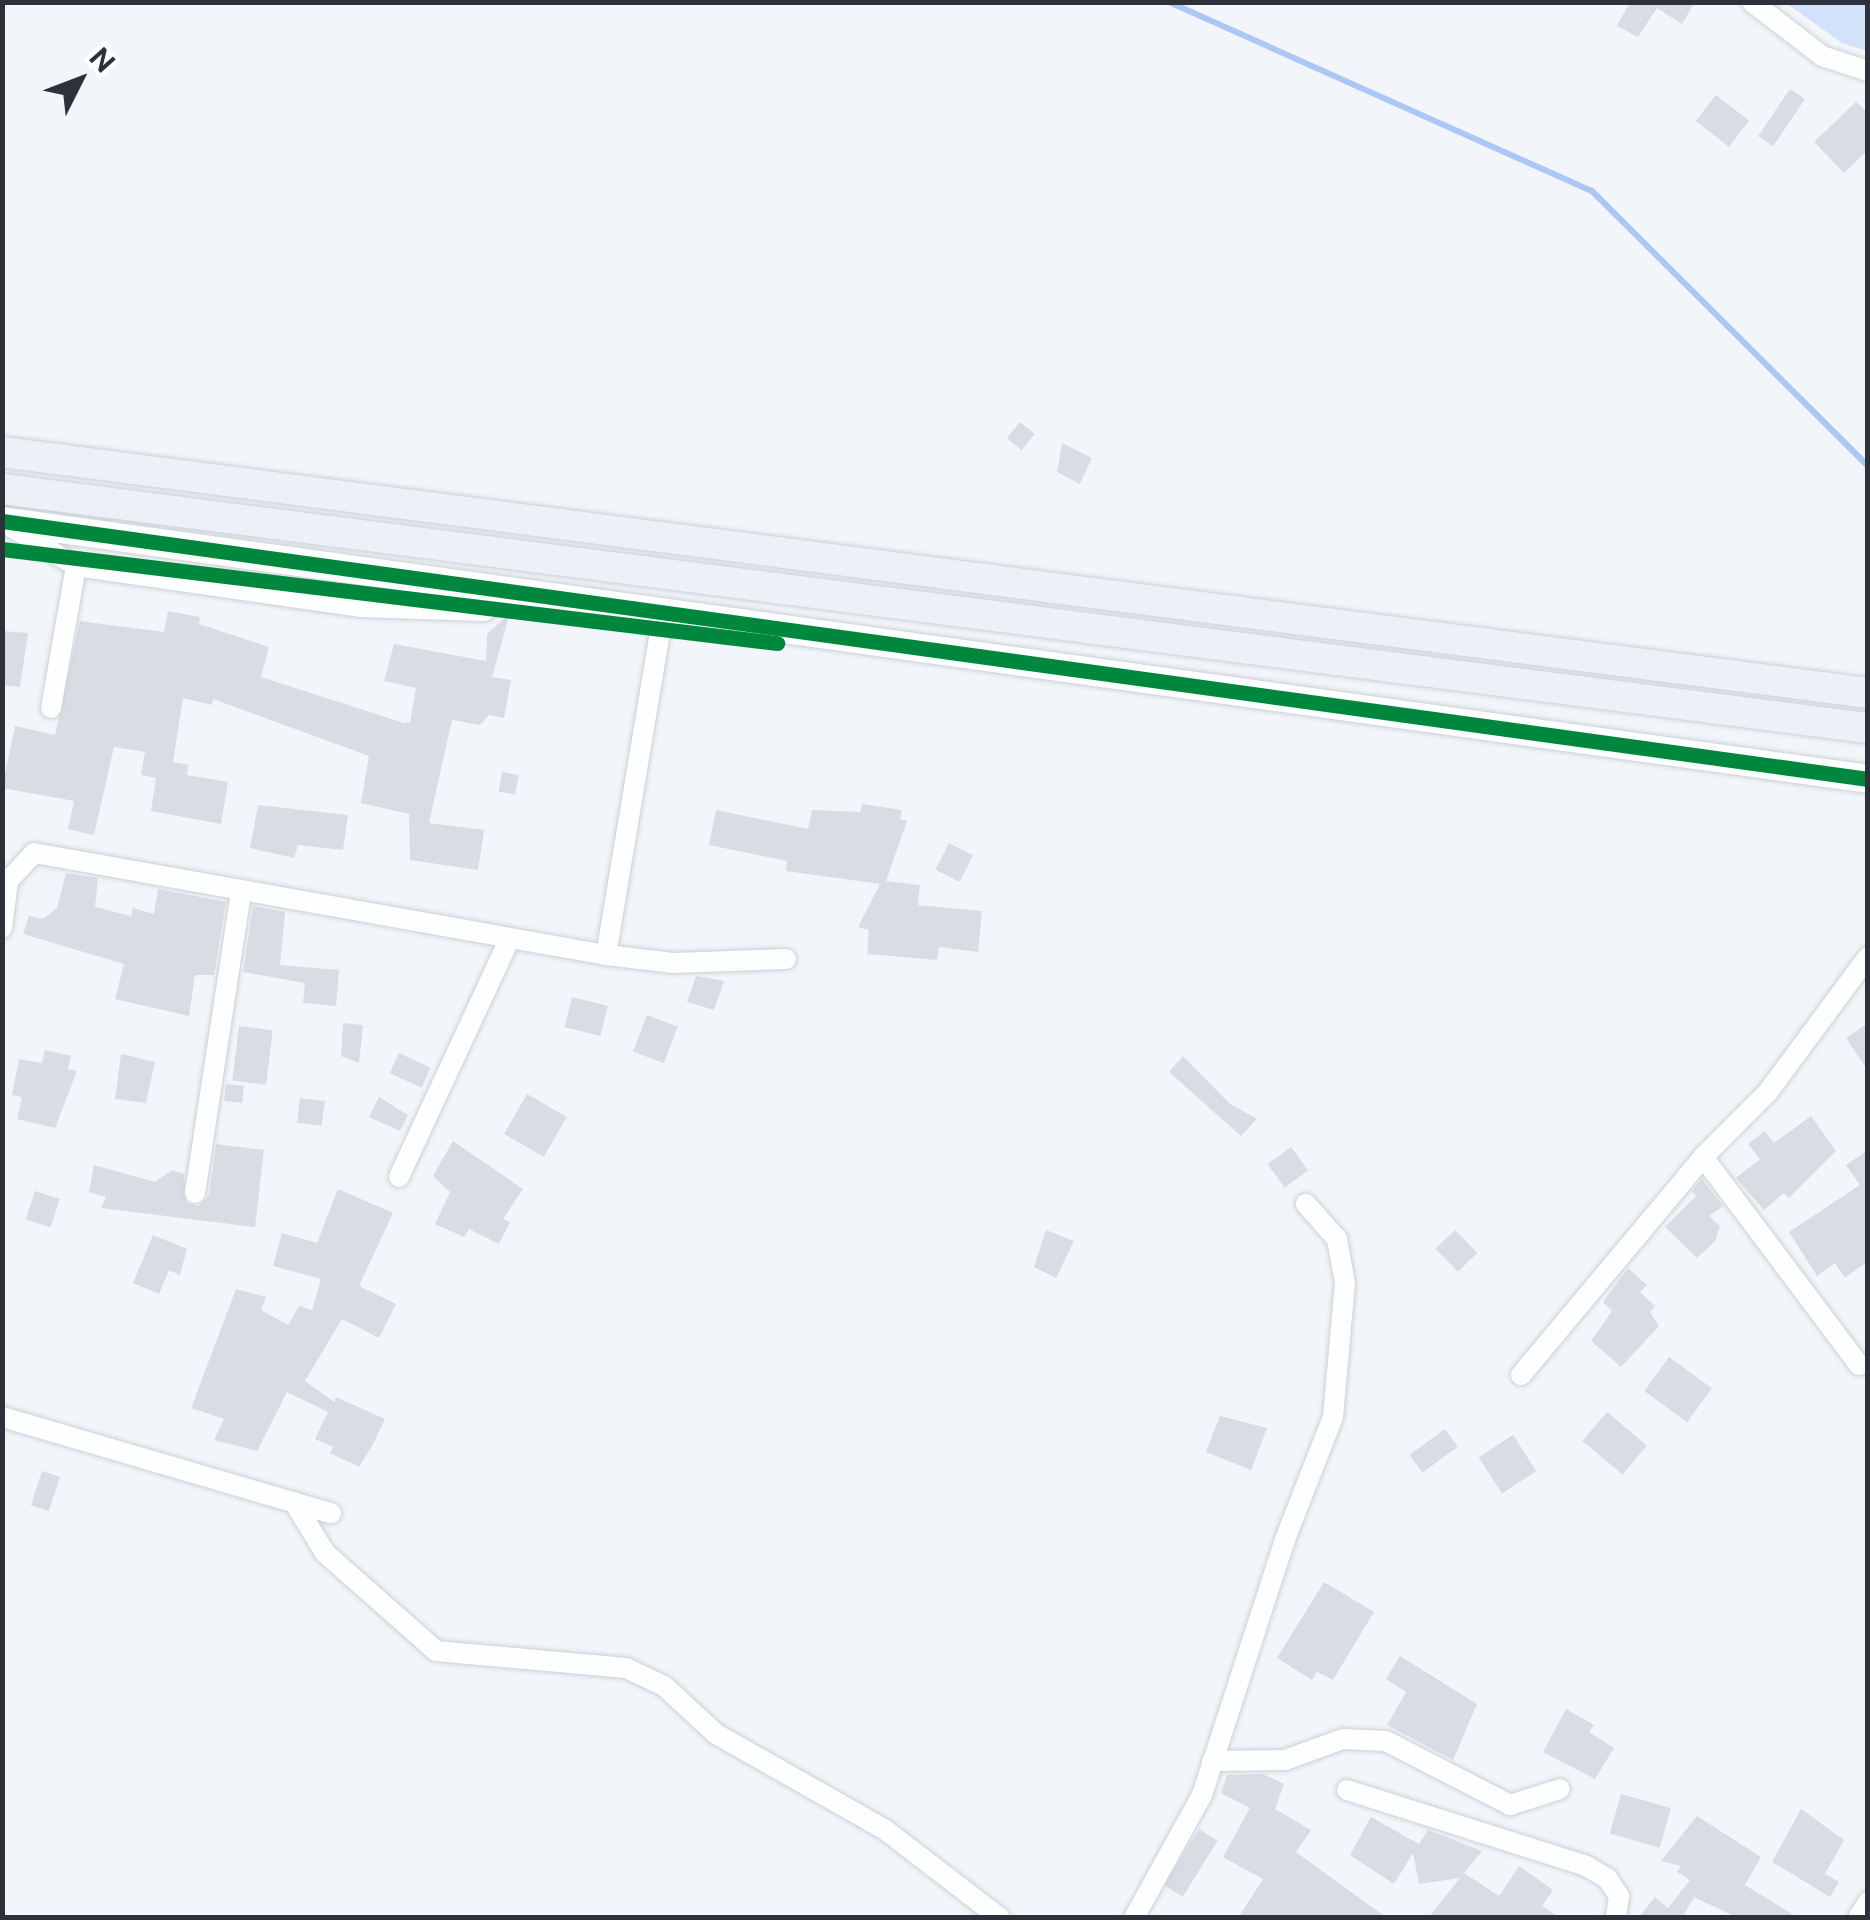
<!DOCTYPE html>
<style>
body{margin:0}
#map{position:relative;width:1870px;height:1920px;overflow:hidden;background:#f2f5f9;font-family:"Public Sans",sans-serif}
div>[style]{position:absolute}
.green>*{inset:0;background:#d3e2fb}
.stream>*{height:6px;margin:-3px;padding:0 3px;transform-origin:3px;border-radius:3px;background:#acc7f5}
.building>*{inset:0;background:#d9dde3;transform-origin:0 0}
.roads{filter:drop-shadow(0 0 2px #cdd0d6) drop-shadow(0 0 2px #cdd0d6)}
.street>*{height:20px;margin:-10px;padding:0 10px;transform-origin:10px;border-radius:10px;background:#fdfefe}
.secondary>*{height:28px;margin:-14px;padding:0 14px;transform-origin:14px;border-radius:14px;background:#fdfefe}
.primary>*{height:30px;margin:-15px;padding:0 15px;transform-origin:15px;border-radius:15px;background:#edf0f6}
.cycleway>*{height:15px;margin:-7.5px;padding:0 7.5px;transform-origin:7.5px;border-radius:7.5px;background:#00873e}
span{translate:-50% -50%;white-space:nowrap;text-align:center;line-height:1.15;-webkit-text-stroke:9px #fff;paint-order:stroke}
.frame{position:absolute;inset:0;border:5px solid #2d3139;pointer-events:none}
.north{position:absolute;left:30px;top:30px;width:100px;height:100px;-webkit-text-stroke:8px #fff;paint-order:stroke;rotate:48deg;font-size:28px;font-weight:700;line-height:40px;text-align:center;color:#2d3139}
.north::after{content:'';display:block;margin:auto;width:35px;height:45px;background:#2d3139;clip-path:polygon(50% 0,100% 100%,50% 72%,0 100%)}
</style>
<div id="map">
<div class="green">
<div style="clip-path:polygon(1786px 3px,1867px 3px,1867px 51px,1842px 43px)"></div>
</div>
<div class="stream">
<div style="left:1169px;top:2px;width:463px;rotate:24.1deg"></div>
<div style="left:1592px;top:191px;width:390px;rotate:44.9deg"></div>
</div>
<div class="building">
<div style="clip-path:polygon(1630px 2px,1695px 2px,1682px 24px,1657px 8px,1638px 37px,1617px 26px)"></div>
<div style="left:1790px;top:89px;width:18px;height:57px;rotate:34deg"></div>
<div style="left:1716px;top:95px;width:42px;height:33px;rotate:38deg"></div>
<div style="clip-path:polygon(1856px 102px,1868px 113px,1868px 150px,1844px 173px,1814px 142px)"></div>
<div style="left:1020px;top:422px;width:19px;height:21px;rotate:39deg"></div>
<div style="clip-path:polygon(1062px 443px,1092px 458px,1080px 484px,1057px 472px)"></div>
<div style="clip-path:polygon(168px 611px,200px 617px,199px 624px,269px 647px,261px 677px,404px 723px,410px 722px,416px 688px,384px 681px,394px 644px,486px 661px,487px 634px,510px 613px,492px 677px,511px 680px,504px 718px,489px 715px,480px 725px,452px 720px,429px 823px,484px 830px,478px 870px,410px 860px,409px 814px,361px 803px,369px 756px,213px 699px,212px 705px,183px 698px,173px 762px,188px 765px,187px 775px,228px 782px,221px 824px,151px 811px,156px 778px,141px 775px,145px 752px,114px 747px,94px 835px,68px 829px,74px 801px,2px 788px,15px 726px,55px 735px,80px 621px,164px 632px)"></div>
<div style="clip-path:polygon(2px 631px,28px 633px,20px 687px,2px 685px)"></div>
<div style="left:502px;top:772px;width:17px;height:20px;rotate:10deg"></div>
<div style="clip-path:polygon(862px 804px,902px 810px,900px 819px,907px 821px,886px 881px,920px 885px,918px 905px,982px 911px,978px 952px,939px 947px,937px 960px,867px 954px,869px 930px,858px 927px,880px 884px,786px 871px,787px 861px,709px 845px,716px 810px,808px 829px,812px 810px,860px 812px)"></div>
<div style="clip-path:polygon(258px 805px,348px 815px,343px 850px,298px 845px,294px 858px,250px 848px)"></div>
<div style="left:949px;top:843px;width:27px;height:30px;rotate:27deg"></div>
<div style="clip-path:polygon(66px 873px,98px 878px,95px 907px,131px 916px,133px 908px,154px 914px,158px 889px,226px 902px,214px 975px,195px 975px,189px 1016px,115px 999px,124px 964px,23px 934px,29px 916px,43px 919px,57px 908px)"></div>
<div style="clip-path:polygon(253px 906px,285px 912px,280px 965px,339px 970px,336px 1006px,303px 1003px,305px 983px,243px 972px)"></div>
<div style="clip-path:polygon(696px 976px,724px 981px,714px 1010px,687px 1002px)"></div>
<div style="left:572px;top:997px;width:37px;height:31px;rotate:14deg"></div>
<div style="left:647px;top:1015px;width:33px;height:39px;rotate:21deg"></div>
<div style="clip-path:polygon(343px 1023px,363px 1025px,359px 1063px,341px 1056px)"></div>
<div style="clip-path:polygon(1868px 1023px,1868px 1071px,1846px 1038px)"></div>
<div style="left:239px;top:1026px;width:34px;height:55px;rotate:7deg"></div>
<div style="clip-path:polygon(45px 1050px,71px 1056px,68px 1069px,77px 1071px,55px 1128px,17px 1119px,22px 1097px,12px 1095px,19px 1059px,42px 1063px)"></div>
<div style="left:399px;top:1053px;width:35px;height:22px;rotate:25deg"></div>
<div style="clip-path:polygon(121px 1054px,155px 1062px,146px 1103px,115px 1099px)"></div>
<div style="clip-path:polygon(1183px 1056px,1230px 1104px,1257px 1119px,1241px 1136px,1169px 1072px)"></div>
<div style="left:226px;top:1084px;width:18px;height:17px;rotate:6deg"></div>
<div style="left:527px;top:1094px;width:46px;height:46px;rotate:30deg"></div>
<div style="clip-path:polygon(379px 1097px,408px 1115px,400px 1131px,369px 1117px)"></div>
<div style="left:300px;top:1098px;width:25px;height:25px;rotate:7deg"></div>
<div style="clip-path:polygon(1811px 1116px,1836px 1151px,1789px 1198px,1784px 1193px,1764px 1210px,1736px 1178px,1760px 1159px,1748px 1144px,1765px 1131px,1774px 1143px)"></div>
<div style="clip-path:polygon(453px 1141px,523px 1189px,503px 1219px,510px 1222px,499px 1244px,469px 1229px,464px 1237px,435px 1224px,450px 1192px,433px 1176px)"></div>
<div style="clip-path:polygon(216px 1144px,264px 1150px,255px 1227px,101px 1208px,106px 1197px,89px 1192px,94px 1165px,155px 1182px,172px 1170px,184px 1174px,186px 1203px,199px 1206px,209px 1195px)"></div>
<div style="left:1291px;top:1147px;width:29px;height:29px;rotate:54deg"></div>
<div style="clip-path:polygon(1868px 1150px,1868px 1261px,1845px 1278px,1835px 1263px,1817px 1276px,1789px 1232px,1860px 1185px,1846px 1165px)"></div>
<div style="clip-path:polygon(1702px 1179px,1723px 1206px,1709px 1216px,1720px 1226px,1715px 1241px,1697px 1258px,1665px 1227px,1696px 1196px,1692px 1191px)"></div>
<div style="clip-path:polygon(338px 1189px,393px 1213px,359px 1286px,396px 1304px,379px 1338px,342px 1319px,305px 1381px,334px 1402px,336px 1397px,385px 1419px,373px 1444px,359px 1467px,330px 1453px,333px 1447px,315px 1439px,328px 1412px,287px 1392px,257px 1451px,214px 1440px,224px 1419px,191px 1408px,236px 1289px,266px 1297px,261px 1310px,288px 1325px,299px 1306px,312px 1310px,321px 1279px,273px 1266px,282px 1233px,317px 1243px)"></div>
<div style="left:35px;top:1191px;width:26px;height:30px;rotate:18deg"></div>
<div style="clip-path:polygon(1046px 1230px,1074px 1241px,1056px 1278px,1034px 1267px)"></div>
<div style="left:1455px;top:1230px;width:32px;height:27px;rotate:46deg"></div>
<div style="clip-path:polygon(153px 1235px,187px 1249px,180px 1275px,169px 1270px,159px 1294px,133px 1283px)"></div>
<div style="clip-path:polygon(1628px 1268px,1647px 1285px,1640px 1292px,1655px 1306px,1650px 1312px,1659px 1326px,1621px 1367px,1591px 1341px,1612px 1311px,1603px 1302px)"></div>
<div style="left:1669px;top:1357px;width:53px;height:42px;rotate:36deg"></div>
<div style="left:1607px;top:1412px;width:52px;height:38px;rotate:40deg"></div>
<div style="clip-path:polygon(1220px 1416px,1267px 1428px,1251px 1470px,1206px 1452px)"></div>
<div style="left:1445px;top:1429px;width:22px;height:44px;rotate:54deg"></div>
<div style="left:1513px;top:1435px;width:43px;height:41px;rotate:57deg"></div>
<div style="left:42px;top:1471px;width:19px;height:36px;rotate:18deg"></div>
<div style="clip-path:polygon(1324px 1582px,1374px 1612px,1333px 1680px,1317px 1672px,1312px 1680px,1277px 1658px)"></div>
<div style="clip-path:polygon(1400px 1656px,1477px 1704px,1453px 1760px,1387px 1725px,1406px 1692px,1386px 1679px)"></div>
<div style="clip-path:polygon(1566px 1709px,1594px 1725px,1589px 1732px,1614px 1748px,1595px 1779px,1543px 1752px)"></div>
<div style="clip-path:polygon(1263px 1774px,1284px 1784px,1275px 1809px,1311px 1830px,1296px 1852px,1387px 1918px,1238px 1918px,1263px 1879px,1223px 1857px,1250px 1808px,1221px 1793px,1227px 1775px)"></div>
<div style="left:1621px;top:1794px;width:52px;height:41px;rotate:16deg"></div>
<div style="clip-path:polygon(1801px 1809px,1844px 1840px,1825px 1874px,1839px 1882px,1830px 1897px,1772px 1862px)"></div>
<div style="clip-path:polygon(1697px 1816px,1761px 1857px,1745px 1885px,1799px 1918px,1738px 1918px,1694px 1897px,1682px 1918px,1638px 1918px,1655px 1897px,1668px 1908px,1690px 1880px,1677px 1872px,1681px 1866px,1661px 1861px)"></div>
<div style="clip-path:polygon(1371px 1817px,1419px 1844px,1428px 1830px,1482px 1851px,1460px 1878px,1419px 1884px,1413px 1853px,1394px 1884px,1350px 1855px)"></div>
<div style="left:1199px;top:1829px;width:22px;height:66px;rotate:32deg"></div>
<div style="clip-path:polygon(1519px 1866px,1553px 1890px,1542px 1906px,1560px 1918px,1428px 1918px,1464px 1873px,1499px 1896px)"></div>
</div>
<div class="roads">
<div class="street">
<div style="left:1752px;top:2px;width:88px;rotate:37.6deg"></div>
<div style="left:1822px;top:56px;width:48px;rotate:18.1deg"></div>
<div style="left:8px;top:525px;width:79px;rotate:31.1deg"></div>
<div style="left:76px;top:566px;width:287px;rotate:8.2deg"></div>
<div style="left:360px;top:607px;width:123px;rotate:1.9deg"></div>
<div style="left:483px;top:611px;width:42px;rotate:-26.6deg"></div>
<div style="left:51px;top:708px;width:144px;rotate:-80deg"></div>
<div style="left:2px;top:928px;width:47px;rotate:-82.7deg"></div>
<div style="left:8px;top:881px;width:38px;rotate:-47deg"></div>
<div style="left:34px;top:853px;width:581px;rotate:10.11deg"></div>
<div style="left:606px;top:955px;width:67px;rotate:6.8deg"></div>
<div style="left:673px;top:963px;width:113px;rotate:-2deg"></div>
<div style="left:606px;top:955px;width:350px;rotate:-80.5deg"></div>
<div style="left:1703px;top:1157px;width:260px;rotate:53.1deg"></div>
<div style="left:399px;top:1177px;width:261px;rotate:-65.1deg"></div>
<div style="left:195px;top:1193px;width:304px;rotate:-81.3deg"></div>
<div style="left:1521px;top:1375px;width:284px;rotate:-50.1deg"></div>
<div style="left:1703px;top:1157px;width:92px;rotate:-45deg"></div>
<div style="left:1768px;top:1092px;width:168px;rotate:-53.5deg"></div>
<div style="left:2px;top:1417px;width:343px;rotate:16.3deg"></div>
<div style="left:294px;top:1502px;width:60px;rotate:58.7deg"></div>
<div style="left:325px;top:1553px;width:148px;rotate:41.4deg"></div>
<div style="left:436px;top:1651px;width:191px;rotate:5.1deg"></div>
<div style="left:626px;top:1668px;width:42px;rotate:25.3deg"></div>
<div style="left:664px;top:1686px;width:71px;rotate:42.7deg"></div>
<div style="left:716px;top:1734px;width:193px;rotate:29.5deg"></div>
<div style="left:884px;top:1829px;width:146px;rotate:37.5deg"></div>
<div style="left:1212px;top:1761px;width:73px;rotate:-0.8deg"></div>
<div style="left:1285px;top:1760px;width:62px;rotate:-19.9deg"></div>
<div style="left:1343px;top:1739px;width:43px;rotate:2.7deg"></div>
<div style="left:1386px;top:1741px;width:140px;rotate:27.3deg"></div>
<div style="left:1510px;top:1805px;width:52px;rotate:-17.7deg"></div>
<div style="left:1347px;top:1790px;width:251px;rotate:17.6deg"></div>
<div style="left:1586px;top:1866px;width:24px;rotate:30deg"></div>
<div style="left:1607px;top:1878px;width:22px;rotate:56deg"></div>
<div style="left:1619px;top:1896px;width:22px;rotate:98deg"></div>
<div style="left:1134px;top:1918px;width:141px;rotate:-61.1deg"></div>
<div style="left:1202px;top:1795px;width:266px;rotate:-72deg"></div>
<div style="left:1284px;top:1542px;width:134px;rotate:-68.6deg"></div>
<div style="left:1333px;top:1417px;width:135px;rotate:-84.9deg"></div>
<div style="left:1345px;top:1283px;width:45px;rotate:-100.3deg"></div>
<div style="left:1337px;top:1239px;width:47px;rotate:-131.5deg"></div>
<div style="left:1858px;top:1918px;width:19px;rotate:-58deg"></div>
</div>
<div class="secondary">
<div style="left:2px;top:521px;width:1884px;rotate:7.87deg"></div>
</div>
<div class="primary">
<div style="left:2px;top:452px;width:1881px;rotate:7.36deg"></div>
<div style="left:2px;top:489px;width:1881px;rotate:7.3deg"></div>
</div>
</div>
<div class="cycleway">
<div style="left:2px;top:521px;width:1884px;rotate:7.87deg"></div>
<div style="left:2px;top:549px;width:781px;rotate:6.92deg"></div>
</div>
<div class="frame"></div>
<div class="north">N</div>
</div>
